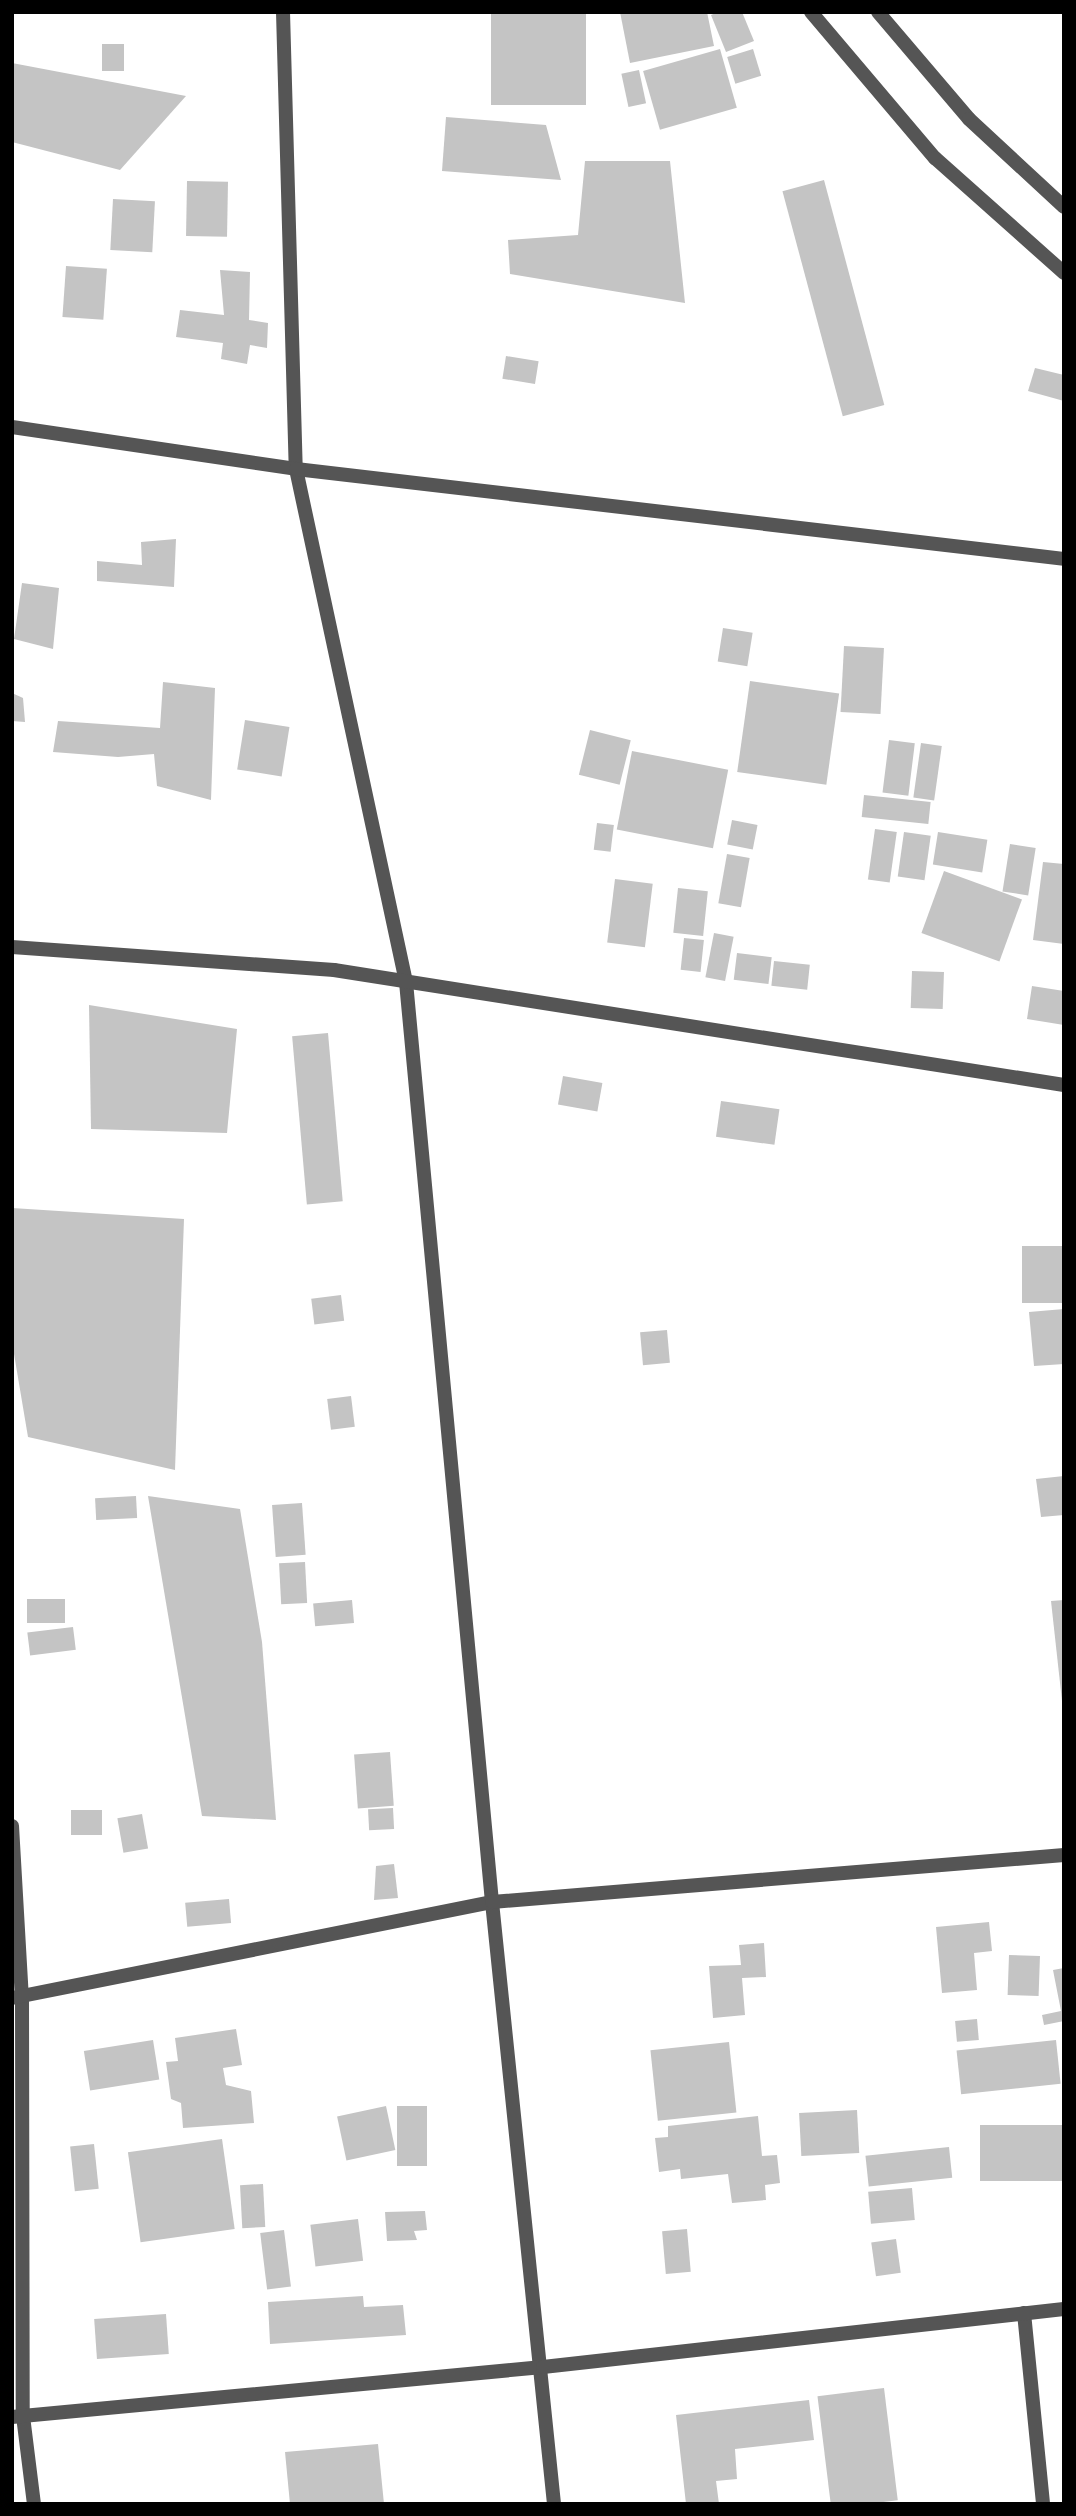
<!DOCTYPE html>
<style>
body{margin:0}
#map{position:relative;width:1076px;height:2516px;overflow:hidden;background:#fff;font-family:"Asap Condensed",sans-serif}
div>[style]{position:absolute}
.building>*{inset:0;background:#c4c4c4;transform-origin:0 0}
.minor>*{height:14px;margin:-7px;padding:0 7px;transform-origin:7px;border-radius:7px;background:#555}
.tertiary>*{height:14px;margin:-7px;padding:0 7px;transform-origin:7px;border-radius:7px;background:#555}
span{translate:-50% -50%;white-space:nowrap;text-align:center;line-height:1.15;-webkit-text-stroke:5px #fff;paint-order:stroke}
.frame{position:absolute;inset:0;border:14px solid #000;pointer-events:none}
</style>
<div id="map">
<div class="building">
<div style="left:491px;top:12px;width:95px;height:93px"></div>
<div style="clip-path:polygon(620px 12px,707px 12px,714px 46px,630px 63px)"></div>
<div style="clip-path:polygon(718px 12px,742px 12px,754px 41px,726px 52px,711px 15px)"></div>
<div style="left:102px;top:44px;width:22px;height:27px"></div>
<div style="left:720px;top:49px;width:61px;height:80px;rotate:74deg"></div>
<div style="left:753px;top:49px;width:28px;height:27px;rotate:73deg"></div>
<div style="clip-path:polygon(12px 63px,186px 96px,120px 170px,12px 142px)"></div>
<div style="left:639px;top:70px;width:34px;height:18px;rotate:78deg"></div>
<div style="clip-path:polygon(446px 117px,546px 125px,561px 180px,442px 171px)"></div>
<div style="clip-path:polygon(585px 161px,670px 161px,685px 303px,510px 274px,508px 240px,578px 235px)"></div>
<div style="left:824px;top:180px;width:233px;height:43px;rotate:75deg"></div>
<div style="left:187px;top:181px;width:41px;height:55px;rotate:1deg"></div>
<div style="left:113px;top:199px;width:42px;height:51px;rotate:3deg"></div>
<div style="left:66px;top:266px;width:41px;height:51px;rotate:4deg"></div>
<div style="clip-path:polygon(220px 270px,250px 272px,249px 320px,268px 323px,267px 348px,250px 345px,247px 364px,221px 359px,223px 343px,176px 337px,180px 310px,224px 315px)"></div>
<div style="left:506px;top:356px;width:33px;height:23px;rotate:9deg"></div>
<div style="clip-path:polygon(1035px 368px,1064px 375px,1064px 401px,1028px 391px)"></div>
<div style="clip-path:polygon(176px 539px,174px 587px,97px 581px,97px 561px,142px 565px,141px 542px)"></div>
<div style="clip-path:polygon(22px 583px,59px 588px,53px 649px,14px 639px)"></div>
<div style="left:723px;top:628px;width:30px;height:34px;rotate:9deg"></div>
<div style="left:844px;top:646px;width:40px;height:66px;rotate:3deg"></div>
<div style="left:750px;top:681px;width:90px;height:92px;rotate:8deg"></div>
<div style="clip-path:polygon(163px 682px,215px 688px,211px 800px,157px 786px,154px 754px,118px 757px,53px 752px,58px 721px,160px 728px)"></div>
<div style="clip-path:polygon(12px 693px,23px 698px,25px 722px,12px 721px)"></div>
<div style="left:245px;top:720px;width:45px;height:50px;rotate:9deg"></div>
<div style="left:590px;top:730px;width:42px;height:46px;rotate:14deg"></div>
<div style="left:889px;top:740px;width:26px;height:53px;rotate:7deg"></div>
<div style="left:921px;top:743px;width:21px;height:55px;rotate:8deg"></div>
<div style="left:632px;top:751px;width:98px;height:80px;rotate:11deg"></div>
<div style="left:864px;top:795px;width:67px;height:22px;rotate:6deg"></div>
<div style="left:732px;top:820px;width:26px;height:25px;rotate:11deg"></div>
<div style="left:597px;top:823px;width:17px;height:27px;rotate:7deg"></div>
<div style="left:875px;top:829px;width:22px;height:51px;rotate:8deg"></div>
<div style="left:904px;top:832px;width:27px;height:45px;rotate:8deg"></div>
<div style="left:938px;top:832px;width:50px;height:33px;rotate:9deg"></div>
<div style="left:1010px;top:844px;width:26px;height:48px;rotate:9deg"></div>
<div style="left:727px;top:854px;width:23px;height:50px;rotate:10deg"></div>
<div style="clip-path:polygon(1043px 862px,1064px 864px,1064px 944px,1033px 940px)"></div>
<div style="left:944px;top:871px;width:83px;height:66px;rotate:20deg"></div>
<div style="left:615px;top:879px;width:38px;height:64px;rotate:7deg"></div>
<div style="left:678px;top:888px;width:30px;height:45px;rotate:6deg"></div>
<div style="left:714px;top:933px;width:20px;height:45px;rotate:11deg"></div>
<div style="left:684px;top:938px;width:20px;height:32px;rotate:6deg"></div>
<div style="left:737px;top:953px;width:35px;height:27px;rotate:7deg"></div>
<div style="left:774px;top:961px;width:36px;height:25px;rotate:6deg"></div>
<div style="left:912px;top:971px;width:32px;height:37px;rotate:2deg"></div>
<div style="clip-path:polygon(1032px 986px,1064px 991px,1064px 1025px,1027px 1019px)"></div>
<div style="clip-path:polygon(89px 1005px,237px 1029px,227px 1133px,91px 1129px)"></div>
<div style="left:328px;top:1033px;width:169px;height:36px;rotate:85deg"></div>
<div style="left:563px;top:1076px;width:40px;height:29px;rotate:10deg"></div>
<div style="left:721px;top:1101px;width:59px;height:36px;rotate:8deg"></div>
<div style="clip-path:polygon(12px 1208px,184px 1219px,175px 1470px,28px 1437px,12px 1342px)"></div>
<div style="left:1064px;top:1246px;width:57px;height:42px;rotate:90deg"></div>
<div style="left:341px;top:1295px;width:26px;height:30px;rotate:83deg"></div>
<div style="clip-path:polygon(1064px 1309px,1064px 1364px,1034px 1366px,1029px 1312px)"></div>
<div style="left:667px;top:1330px;width:33px;height:27px;rotate:85deg"></div>
<div style="left:351px;top:1396px;width:31px;height:24px;rotate:83deg"></div>
<div style="clip-path:polygon(1064px 1476px,1064px 1515px,1041px 1517px,1036px 1479px)"></div>
<div style="left:136px;top:1496px;width:22px;height:41px;rotate:87deg"></div>
<div style="clip-path:polygon(148px 1496px,240px 1509px,262px 1642px,276px 1820px,202px 1816px)"></div>
<div style="left:302px;top:1503px;width:52px;height:30px;rotate:86deg"></div>
<div style="left:305px;top:1562px;width:41px;height:26px;rotate:87deg"></div>
<div style="left:27px;top:1599px;width:38px;height:24px"></div>
<div style="left:352px;top:1600px;width:23px;height:39px;rotate:85deg"></div>
<div style="clip-path:polygon(1064px 1600px,1064px 1701px,1062px 1701px,1051px 1601px)"></div>
<div style="left:73px;top:1627px;width:23px;height:46px;rotate:83deg"></div>
<div style="left:390px;top:1752px;width:54px;height:36px;rotate:86deg"></div>
<div style="left:393px;top:1808px;width:21px;height:25px;rotate:87deg"></div>
<div style="left:71px;top:1810px;width:31px;height:25px"></div>
<div style="left:142px;top:1814px;width:35px;height:25px;rotate:80deg"></div>
<div style="clip-path:polygon(394px 1864px,398px 1898px,374px 1900px,376px 1866px)"></div>
<div style="left:229px;top:1899px;width:24px;height:44px;rotate:85deg"></div>
<div style="clip-path:polygon(989px 1922px,992px 1951px,974px 1953px,977px 1990px,942px 1993px,936px 1927px)"></div>
<div style="clip-path:polygon(764px 1943px,766px 1977px,742px 1978px,745px 2015px,713px 2018px,709px 1966px,741px 1965px,739px 1945px)"></div>
<div style="left:1009px;top:1955px;width:31px;height:40px;rotate:2deg"></div>
<div style="clip-path:polygon(1064px 1968px,1064px 2021px,1044px 2025px,1042px 2015px,1061px 2011px,1053px 1970px)"></div>
<div style="left:977px;top:2019px;width:21px;height:22px;rotate:85deg"></div>
<div style="clip-path:polygon(236px 2029px,242px 2065px,223px 2068px,226px 2085px,251px 2091px,254px 2123px,183px 2128px,181px 2103px,171px 2099px,166px 2062px,178px 2061px,175px 2038px)"></div>
<div style="left:153px;top:2040px;width:40px;height:70px;rotate:81deg"></div>
<div style="left:1056px;top:2040px;width:44px;height:100px;rotate:84deg"></div>
<div style="left:729px;top:2042px;width:71px;height:79px;rotate:84deg"></div>
<div style="left:386px;top:2106px;width:45px;height:50px;rotate:78deg"></div>
<div style="left:397px;top:2106px;width:30px;height:60px"></div>
<div style="left:857px;top:2110px;width:43px;height:58px;rotate:87deg"></div>
<div style="clip-path:polygon(758px 2116px,762px 2156px,777px 2155px,780px 2183px,765px 2185px,766px 2200px,732px 2203px,728px 2174px,681px 2179px,680px 2169px,659px 2172px,655px 2138px,668px 2137px,668px 2126px)"></div>
<div style="left:1064px;top:2125px;width:56px;height:84px;rotate:90deg"></div>
<div style="left:222px;top:2139px;width:91px;height:95px;rotate:82deg"></div>
<div style="left:94px;top:2144px;width:45px;height:24px;rotate:84deg"></div>
<div style="left:949px;top:2147px;width:31px;height:84px;rotate:84deg"></div>
<div style="left:263px;top:2184px;width:43px;height:23px;rotate:87deg"></div>
<div style="left:912px;top:2188px;width:32px;height:44px;rotate:85deg"></div>
<div style="clip-path:polygon(425px 2211px,427px 2230px,414px 2231px,417px 2240px,387px 2241px,385px 2212px)"></div>
<div style="left:358px;top:2219px;width:42px;height:48px;rotate:83deg"></div>
<div style="left:687px;top:2229px;width:43px;height:25px;rotate:85deg"></div>
<div style="left:284px;top:2230px;width:57px;height:24px;rotate:83deg"></div>
<div style="left:896px;top:2239px;width:34px;height:25px;rotate:82deg"></div>
<div style="clip-path:polygon(363px 2296px,364px 2307px,403px 2305px,406px 2335px,270px 2344px,268px 2302px)"></div>
<div style="left:166px;top:2314px;width:40px;height:72px;rotate:86deg"></div>
<div style="left:884px;top:2388px;width:113px;height:67px;rotate:83deg"></div>
<div style="clip-path:polygon(809px 2400px,814px 2440px,735px 2449px,737px 2479px,716px 2481px,719px 2504px,686px 2504px,676px 2415px)"></div>
<div style="clip-path:polygon(378px 2444px,384px 2504px,290px 2504px,285px 2452px)"></div>
</div>
<div class="minor">
<div style="left:283px;top:12px;width:457px;rotate:88.4deg"></div>
<div style="left:296px;top:469px;width:525px;rotate:77.9deg"></div>
<div style="left:406px;top:982px;width:924px;rotate:84.66deg"></div>
<div style="left:492px;top:1902px;width:605px;rotate:84.12deg"></div>
<div style="left:12px;top:427px;width:287px;rotate:8.4deg"></div>
<div style="left:296px;top:469px;width:773px;rotate:6.68deg"></div>
<div style="left:12px;top:947px;width:323px;rotate:4.1deg"></div>
<div style="left:334px;top:970px;width:739px;rotate:8.95deg"></div>
<div style="left:12px;top:1826px;width:172px;rotate:86.7deg"></div>
<div style="left:22px;top:1998px;width:418px;rotate:89.9deg"></div>
<div style="left:23px;top:2416px;width:89px;rotate:82.9deg"></div>
<div style="left:12px;top:1998px;width:490px;rotate:-11.3deg"></div>
<div style="left:492px;top:1902px;width:574px;rotate:-4.7deg"></div>
<div style="left:1024px;top:2313px;width:192px;rotate:84.3deg"></div>
<div style="left:12px;top:2417px;width:533px;rotate:-5.38deg"></div>
<div style="left:543px;top:2367px;width:524px;rotate:-6.35deg"></div>
</div>
<div class="tertiary">
<div style="left:811px;top:12px;width:192px;rotate:49.7deg"></div>
<div style="left:935px;top:158px;width:173px;rotate:41.7deg"></div>
<div style="left:878px;top:12px;width:140px;rotate:49.6deg"></div>
<div style="left:969px;top:119px;width:129px;rotate:42.8deg"></div>
</div>
<div class="frame"></div>
</div>
